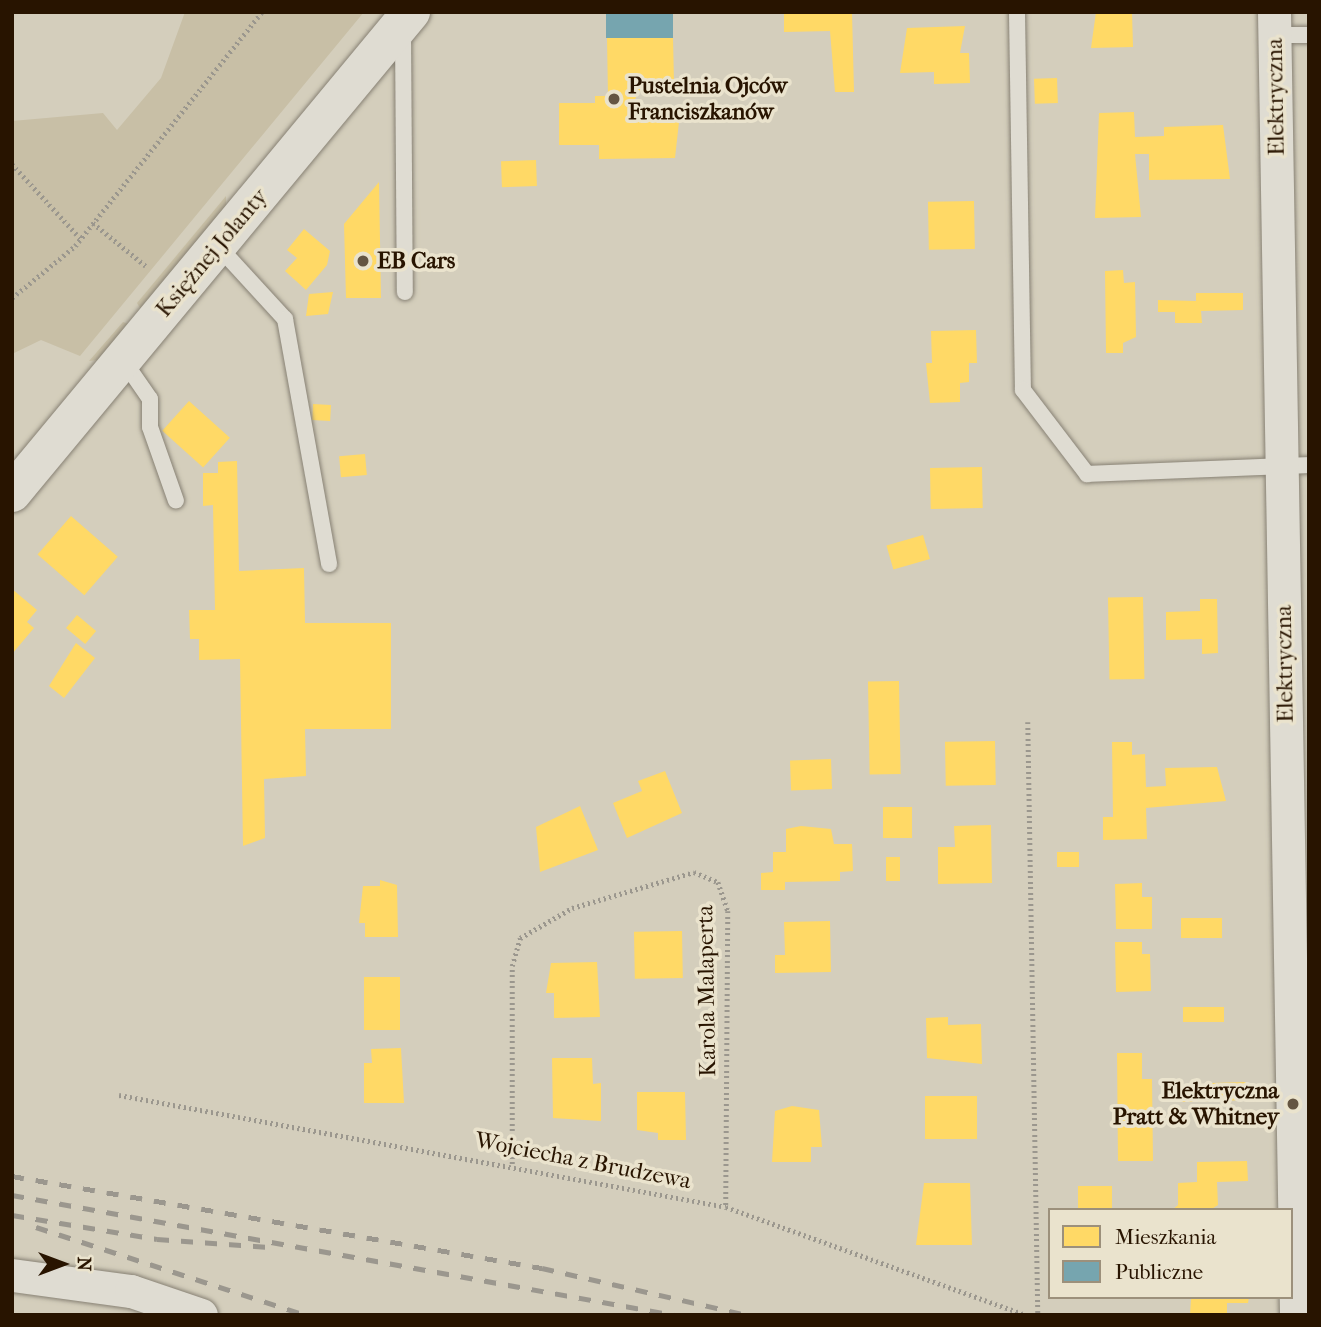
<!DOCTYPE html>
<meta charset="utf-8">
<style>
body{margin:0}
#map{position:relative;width:1321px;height:1327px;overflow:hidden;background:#d4cebc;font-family:"IM FELL French Canon",serif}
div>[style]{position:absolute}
.green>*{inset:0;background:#c8bfa6}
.homes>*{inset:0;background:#ffd966;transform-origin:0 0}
.public>*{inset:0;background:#76a5af;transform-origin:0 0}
.path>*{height:4.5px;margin-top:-2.25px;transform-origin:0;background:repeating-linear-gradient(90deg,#9b978e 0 2px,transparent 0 5.5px)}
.roads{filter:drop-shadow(0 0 2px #878174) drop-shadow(0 0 2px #878174)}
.service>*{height:16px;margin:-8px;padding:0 8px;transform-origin:8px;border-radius:8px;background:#dfdcd2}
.minor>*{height:33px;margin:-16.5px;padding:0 16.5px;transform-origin:16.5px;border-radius:16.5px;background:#dfdcd2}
.tertiary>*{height:38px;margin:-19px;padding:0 19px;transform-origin:19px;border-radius:19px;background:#dfdcd2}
.rail>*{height:5px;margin-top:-2.5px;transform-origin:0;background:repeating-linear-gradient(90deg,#9b978e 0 12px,transparent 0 24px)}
.dots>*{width:19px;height:19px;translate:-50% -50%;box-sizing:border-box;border:4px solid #eae3cd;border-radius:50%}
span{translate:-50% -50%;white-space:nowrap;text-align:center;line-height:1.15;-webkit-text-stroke:7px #eae3cd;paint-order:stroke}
.poi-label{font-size:23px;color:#281400;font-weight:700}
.left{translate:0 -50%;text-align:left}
.right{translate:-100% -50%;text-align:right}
.street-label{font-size:23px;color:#281400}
.frame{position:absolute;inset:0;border:14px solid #281400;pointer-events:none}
.legend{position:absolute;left:1048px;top:1208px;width:245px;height:91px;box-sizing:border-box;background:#eae3cd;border:2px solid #9c907b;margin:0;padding:9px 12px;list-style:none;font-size:21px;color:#281400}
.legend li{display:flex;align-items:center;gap:14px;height:35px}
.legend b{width:35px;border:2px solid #9c907b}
.north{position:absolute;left:28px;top:1229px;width:70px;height:70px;-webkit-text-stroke:5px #eae3cd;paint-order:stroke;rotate:90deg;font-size:19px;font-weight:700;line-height:28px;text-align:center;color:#281400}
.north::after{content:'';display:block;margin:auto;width:24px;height:32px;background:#281400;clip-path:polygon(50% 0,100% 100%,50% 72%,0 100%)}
</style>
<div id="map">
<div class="green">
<div style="clip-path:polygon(185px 12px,364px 12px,80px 356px,41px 340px,12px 354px,12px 121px,103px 113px,117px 130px,161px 78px)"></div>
<div style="clip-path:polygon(226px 196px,226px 211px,142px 311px,137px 303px)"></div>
<div style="clip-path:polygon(123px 322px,131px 325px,98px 360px,89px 361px)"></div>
</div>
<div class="homes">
<div style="clip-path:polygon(784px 12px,852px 12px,854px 92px,835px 92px,830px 31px,784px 32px)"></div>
<div style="clip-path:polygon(1096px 12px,1132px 12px,1133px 47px,1091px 48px)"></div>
<div style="clip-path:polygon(965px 26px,960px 53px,969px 53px,970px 83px,934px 84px,934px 72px,900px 73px,907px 28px)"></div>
<div style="clip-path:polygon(673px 37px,674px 83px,643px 84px,633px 103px,680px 113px,675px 158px,599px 159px,599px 145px,559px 145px,559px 103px,595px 103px,595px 96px,608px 96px,607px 38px)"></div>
<div style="left:1057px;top:78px;width:25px;height:23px;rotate:88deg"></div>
<div style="clip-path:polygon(1134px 112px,1135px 137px,1164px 136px,1164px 127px,1223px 125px,1230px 179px,1149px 180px,1149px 154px,1135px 154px,1141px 217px,1095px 218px,1099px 113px)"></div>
<div style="left:536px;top:160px;width:26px;height:35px;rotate:88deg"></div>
<div style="clip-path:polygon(379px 182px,381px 298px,346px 298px,344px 224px)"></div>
<div style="left:974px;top:201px;width:48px;height:46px;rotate:89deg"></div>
<div style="clip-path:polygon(304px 229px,330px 251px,327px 265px,306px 290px,285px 271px,297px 258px,287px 250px)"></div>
<div style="clip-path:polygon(1123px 270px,1124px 283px,1135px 282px,1136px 337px,1123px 343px,1123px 353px,1106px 353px,1105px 271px)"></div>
<div style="clip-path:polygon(333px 292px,328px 314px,306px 316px,309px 294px)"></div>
<div style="clip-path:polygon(1196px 293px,1243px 293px,1243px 310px,1201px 311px,1202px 323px,1175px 323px,1175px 312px,1158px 312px,1158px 300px,1196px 301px)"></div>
<div style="clip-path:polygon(976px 330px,977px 363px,969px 363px,969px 382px,960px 383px,960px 402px,930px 403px,926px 363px,932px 363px,931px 331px)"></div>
<div style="left:189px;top:401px;width:55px;height:40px;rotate:42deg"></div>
<div style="left:313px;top:404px;width:18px;height:16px;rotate:3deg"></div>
<div style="left:365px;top:454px;width:21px;height:26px;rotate:85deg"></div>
<div style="clip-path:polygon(237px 461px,239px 571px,304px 568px,305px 623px,391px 623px,391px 729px,305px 729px,306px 776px,264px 779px,265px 838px,243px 846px,240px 659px,199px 660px,199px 639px,190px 639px,189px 610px,215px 610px,213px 505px,203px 506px,203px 473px,218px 473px,218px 462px)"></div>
<div style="left:982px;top:467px;width:41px;height:52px;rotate:89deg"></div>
<div style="left:71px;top:516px;width:62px;height:51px;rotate:41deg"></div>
<div style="left:923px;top:535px;width:25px;height:38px;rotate:74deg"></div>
<div style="clip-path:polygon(12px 589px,37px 610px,27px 622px,34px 628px,12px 654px)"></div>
<div style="left:1143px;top:597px;width:82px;height:35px;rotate:89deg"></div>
<div style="clip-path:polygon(1200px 599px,1217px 599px,1218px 653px,1202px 654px,1202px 639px,1166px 640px,1166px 612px,1200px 611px)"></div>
<div style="left:77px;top:615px;width:25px;height:17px;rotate:40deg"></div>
<div style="clip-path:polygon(76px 643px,95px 658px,64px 698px,49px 686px)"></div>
<div style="left:899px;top:681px;width:93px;height:31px;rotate:89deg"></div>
<div style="left:995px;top:741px;width:44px;height:50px;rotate:89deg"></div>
<div style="clip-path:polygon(1112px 742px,1132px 742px,1132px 755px,1145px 754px,1146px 787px,1166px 786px,1165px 768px,1217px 767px,1226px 801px,1146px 808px,1147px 839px,1103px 840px,1103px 817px,1113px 817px)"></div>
<div style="left:831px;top:759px;width:30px;height:41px;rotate:88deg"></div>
<div style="clip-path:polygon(665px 771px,682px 813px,627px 838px,613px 803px,642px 791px,638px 781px)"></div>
<div style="clip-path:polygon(580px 806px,598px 850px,540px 872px,536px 827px)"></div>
<div style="left:883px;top:807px;width:29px;height:31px"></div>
<div style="clip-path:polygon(991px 825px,992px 883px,938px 884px,938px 847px,955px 847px,954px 826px)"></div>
<div style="clip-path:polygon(801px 826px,831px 829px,834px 844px,852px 844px,853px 871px,840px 872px,840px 881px,785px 882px,785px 890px,761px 890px,761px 873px,773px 872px,773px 852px,786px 852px,786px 829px)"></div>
<div style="left:1079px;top:852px;width:15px;height:22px;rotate:90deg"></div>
<div style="left:886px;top:857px;width:14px;height:24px"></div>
<div style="clip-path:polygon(380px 880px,397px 885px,398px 937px,365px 937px,365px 923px,359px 923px,363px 886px,380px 886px)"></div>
<div style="clip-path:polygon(1142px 883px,1142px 897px,1152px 897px,1152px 929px,1116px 929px,1115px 884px)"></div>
<div style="left:1222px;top:918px;width:20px;height:41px;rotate:90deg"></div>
<div style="clip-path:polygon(830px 921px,831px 972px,775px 973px,775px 955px,785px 955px,784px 922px)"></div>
<div style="left:682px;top:931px;width:47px;height:48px;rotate:89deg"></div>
<div style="clip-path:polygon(1115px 942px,1142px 942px,1142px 954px,1150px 954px,1151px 991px,1116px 992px)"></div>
<div style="clip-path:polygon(597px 962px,600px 1017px,554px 1018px,554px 993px,546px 993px,551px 963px)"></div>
<div style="left:364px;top:977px;width:36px;height:53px"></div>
<div style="left:1224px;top:1007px;width:15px;height:41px;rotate:90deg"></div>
<div style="clip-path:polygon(948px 1017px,948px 1025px,981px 1024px,982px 1064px,927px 1058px,926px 1018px)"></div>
<div style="clip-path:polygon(401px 1048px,404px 1103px,364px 1103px,364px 1063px,372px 1063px,371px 1049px)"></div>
<div style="clip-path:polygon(1117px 1053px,1142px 1053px,1142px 1079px,1152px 1079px,1153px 1161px,1118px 1161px)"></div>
<div style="clip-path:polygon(552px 1058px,592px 1058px,593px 1084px,601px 1083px,601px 1121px,553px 1118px)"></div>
<div style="clip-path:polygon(1246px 1082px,1247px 1100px,1179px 1102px,1179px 1093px,1212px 1092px,1212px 1083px)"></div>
<div style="clip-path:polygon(637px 1092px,685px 1092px,686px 1140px,658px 1140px,658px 1133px,637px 1130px)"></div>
<div style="left:977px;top:1096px;width:43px;height:52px;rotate:90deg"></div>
<div style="clip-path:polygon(792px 1106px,819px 1110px,822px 1147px,811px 1147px,811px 1162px,772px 1162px,775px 1111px)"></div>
<div style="clip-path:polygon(1247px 1161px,1248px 1181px,1217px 1182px,1218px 1205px,1210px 1210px,1172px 1210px,1178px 1205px,1178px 1183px,1197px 1182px,1197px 1162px)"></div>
<div style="clip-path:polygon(924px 1183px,970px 1183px,972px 1245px,916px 1245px)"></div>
<div style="left:1078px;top:1186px;width:34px;height:22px"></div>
<div style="clip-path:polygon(1249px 1297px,1248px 1303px,1227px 1303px,1227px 1315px,1190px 1315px,1191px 1299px)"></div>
</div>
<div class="public">
<div style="left:606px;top:12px;width:67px;height:26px"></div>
</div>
<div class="path">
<div style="left:12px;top:164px;width:102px;rotate:47.4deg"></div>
<div style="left:93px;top:223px;width:68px;rotate:39.1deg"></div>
<div style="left:12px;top:298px;width:82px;rotate:-39.5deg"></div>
<div style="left:75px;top:246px;width:300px;rotate:-51.4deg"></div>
<div style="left:1028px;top:722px;width:593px;rotate:89.03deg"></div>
<div style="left:119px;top:1095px;width:617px;rotate:10.45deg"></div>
<div style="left:726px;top:1207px;width:319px;rotate:19.8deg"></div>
<div style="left:512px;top:1164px;width:198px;rotate:-90deg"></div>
<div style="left:512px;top:966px;width:29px;rotate:-74deg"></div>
<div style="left:520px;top:938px;width:60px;rotate:-30deg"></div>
<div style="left:572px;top:908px;width:127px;rotate:-16.4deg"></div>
<div style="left:694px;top:872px;width:26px;rotate:23deg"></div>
<div style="left:718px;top:882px;width:31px;rotate:71deg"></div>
<div style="left:728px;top:911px;width:296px;rotate:90.4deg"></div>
</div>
<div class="roads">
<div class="service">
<div style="left:1017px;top:12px;width:378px;rotate:89.1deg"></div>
<div style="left:1023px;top:390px;width:106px;rotate:52.7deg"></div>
<div style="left:1087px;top:474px;width:222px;rotate:-2.3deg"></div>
<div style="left:403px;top:31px;width:261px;rotate:89.6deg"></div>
<div style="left:1275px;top:35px;width:34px"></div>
<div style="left:218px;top:246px;width:99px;rotate:47.5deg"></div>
<div style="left:285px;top:319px;width:249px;rotate:79.8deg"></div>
<div style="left:123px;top:360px;width:47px;rotate:55.3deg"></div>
<div style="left:150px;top:399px;width:28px;rotate:90deg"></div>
<div style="left:150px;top:427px;width:78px;rotate:70.6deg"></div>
</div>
<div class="minor">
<div style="left:1274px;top:12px;width:1303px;rotate:89.03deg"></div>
<div style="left:12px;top:1275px;width:120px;rotate:7.7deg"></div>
<div style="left:131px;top:1291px;width:74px;rotate:18.9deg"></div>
</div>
<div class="tertiary">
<div style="left:12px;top:493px;width:625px;rotate:-50.32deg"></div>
</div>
</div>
<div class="rail">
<div style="left:12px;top:1176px;width:538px;rotate:9.85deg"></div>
<div style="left:542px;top:1268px;width:211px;rotate:12.9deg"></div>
<div style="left:12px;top:1195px;width:673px;rotate:10.27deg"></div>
<div style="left:12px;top:1215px;width:147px;rotate:9.4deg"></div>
<div style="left:157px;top:1239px;width:112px;rotate:4.1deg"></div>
<div style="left:36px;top:1227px;width:284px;rotate:18.1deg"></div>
</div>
<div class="dots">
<div style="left:614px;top:99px;background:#645542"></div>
<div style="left:363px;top:261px;background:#645542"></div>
<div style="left:1293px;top:1104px;background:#645542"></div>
</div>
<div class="poi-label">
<span class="left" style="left:628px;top:99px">Pustelnia Ojców<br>Franciszkanów</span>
<span class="left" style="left:377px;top:261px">EB Cars</span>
<span class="right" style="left:1279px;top:1104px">Elektryczna<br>Pratt &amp; Whitney</span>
</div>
<div class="street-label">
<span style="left:1276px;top:97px;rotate:-91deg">Elektryczna</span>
<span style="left:212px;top:253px;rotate:-50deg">Księżnej Jolanty</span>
<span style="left:1285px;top:664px;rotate:-91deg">Elektryczna</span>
<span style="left:707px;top:991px;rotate:-91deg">Karola Malaperta</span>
<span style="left:583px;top:1161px;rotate:11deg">Wojciecha z Brudzewa</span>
</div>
<div class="frame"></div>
<ul class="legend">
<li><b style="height:19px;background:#ffd966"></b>Mieszkania</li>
<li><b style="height:19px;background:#76a5af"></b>Publiczne</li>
</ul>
<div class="north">N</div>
</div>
